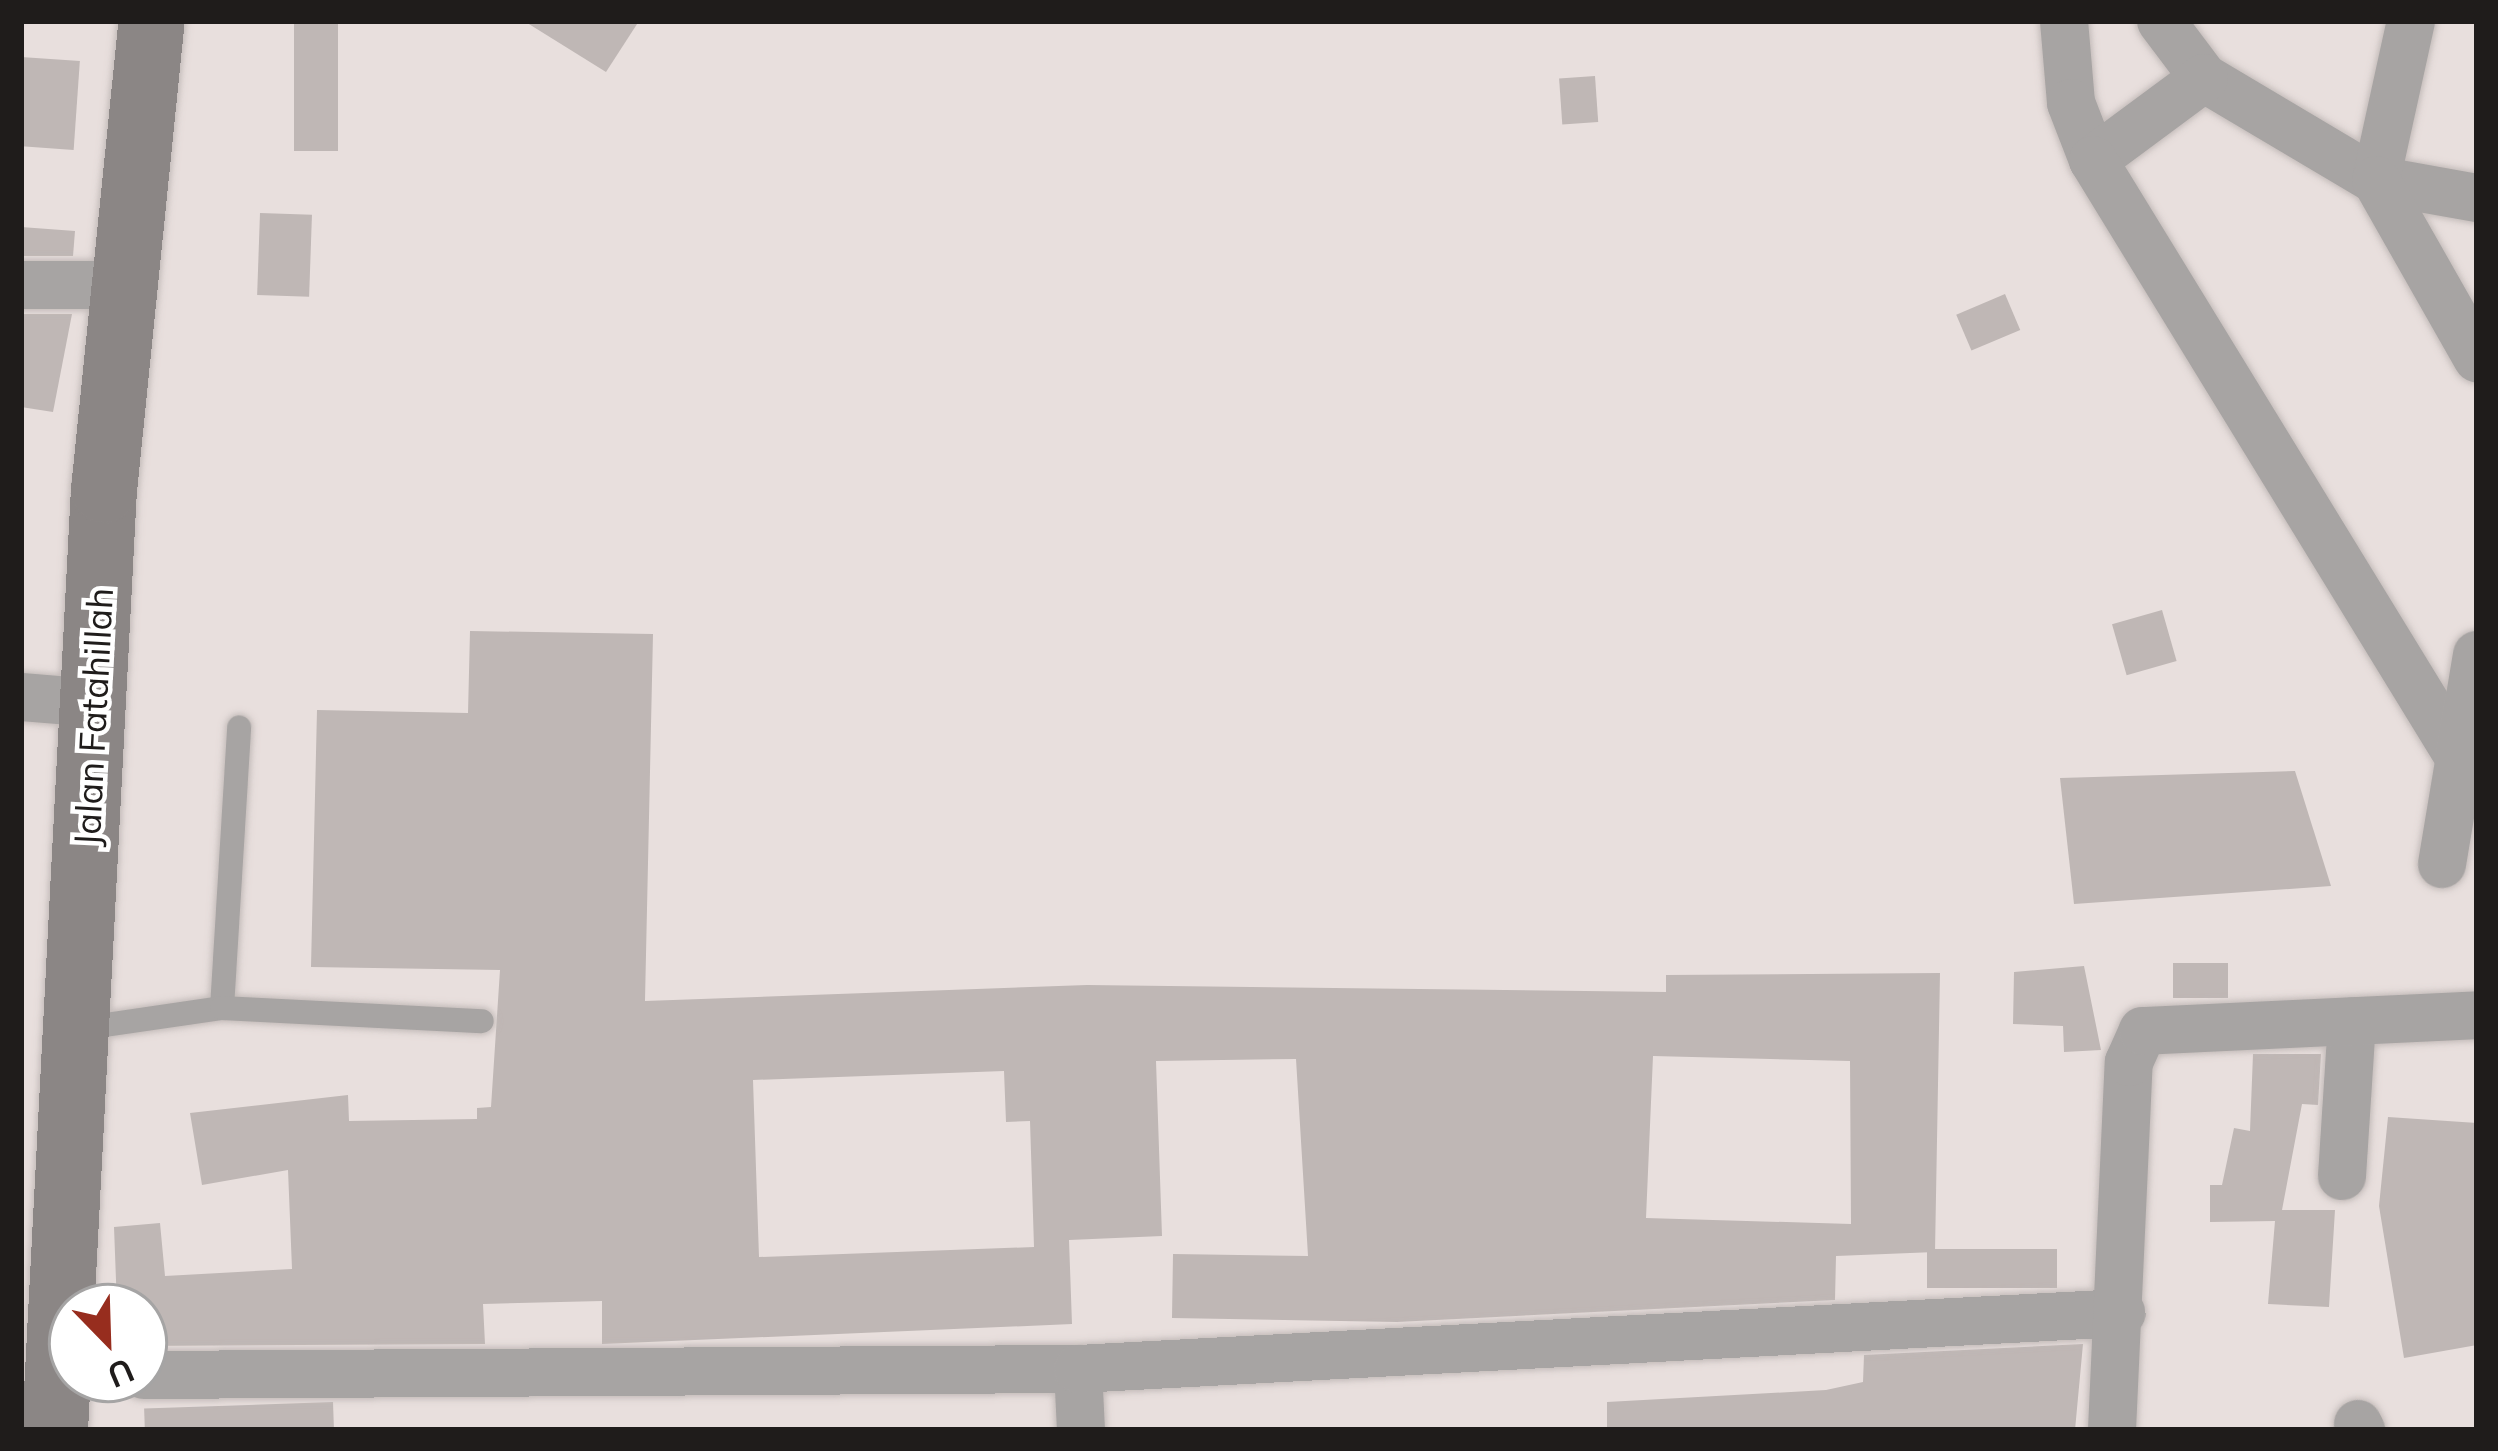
<!DOCTYPE html>
<style>
body{margin:0}
#map{position:relative;width:2498px;height:1451px;overflow:hidden;background:#e8dfdd;font-family:Mulish,sans-serif}
div>[style]{position:absolute}
.building>*{inset:0;background:#bfb7b5;transform-origin:0 0}
.roads{filter:drop-shadow(0 0 3px #c4bcba) drop-shadow(0 0 3px #c4bcba)}
.lane>*{height:24px;margin:-12px;padding:0 12px;transform-origin:12px;border-radius:12px;background:#a7a4a3}
.street>*{height:48px;margin:-24px;padding:0 24px;transform-origin:24px;border-radius:24px;background:#a7a4a3}
.secondary>*{height:66px;margin:-33px;padding:0 33px;transform-origin:33px;border-radius:33px;background:#8b8685}
span{translate:-50% -50%;white-space:nowrap;text-align:center;line-height:1.15;-webkit-text-stroke:9px #fff;paint-order:stroke}
.street-label{font-size:36px;color:#1f1c1b}
.frame{position:absolute;inset:0;border:24px solid #1f1c1b;pointer-events:none}
.north{position:absolute;left:48px;top:1283px;width:120px;height:120px;box-sizing:border-box;background:#fff;border:3px solid #a5a4a4;border-radius:50%;rotate:157deg;font-size:33px;font-weight:700;line-height:48px;text-align:center;color:#1f1c1b}
.north::after{content:'';display:block;margin:auto;width:42px;height:54px;background:#972d1e;clip-path:polygon(50% 0,100% 100%,50% 72%,0 100%)}
</style>
<div id="map">
<div class="building">
<div style="left:294px;top:21px;width:44px;height:130px"></div>
<div style="clip-path:polygon(524px 21px,639px 21px,606px 72px)"></div>
<div style="left:21px;top:57px;width:59px;height:89px;rotate:4deg"></div>
<div style="left:1595px;top:76px;width:46px;height:36px;rotate:86deg"></div>
<div style="left:260px;top:213px;width:52px;height:82px;rotate:2deg"></div>
<div style="clip-path:polygon(21px 227px,75px 231px,73px 256px,21px 256px)"></div>
<div style="left:2005px;top:294px;width:39px;height:53px;rotate:67deg"></div>
<div style="clip-path:polygon(21px 314px,72px 314px,53px 412px,21px 407px)"></div>
<div style="left:2162px;top:610px;width:53px;height:52px;rotate:74deg"></div>
<div style="clip-path:polygon(evenodd,470px 631px,653px 634px,645px 1001px,1087px 985px,1666px 992px,1666px 975px,1940px 973px,1935px 1252px,1836px 1256px,1835px 1300px,1397px 1322px,1172px 1318px,1173px 1254px,1308px 1256px,1296px 1059px,1156px 1061px,1162px 1236px,1069px 1240px,1072px 1324px,602px 1344px,602px 1301px,483px 1304px,485px 1344px,144px 1346px,144px 1307px,117px 1307px,114px 1227px,160px 1223px,165px 1276px,292px 1269px,288px 1170px,202px 1185px,190px 1113px,348px 1095px,349px 1121px,477px 1119px,477px 1108px,491px 1107px,500px 970px,311px 967px,317px 710px,468px 713px,470px 631px,1653px 1056px,1850px 1061px,1851px 1224px,1646px 1218px,1653px 1056px,470px 631px,1004px 1071px,1006px 1122px,1030px 1121px,1034px 1247px,759px 1257px,753px 1080px,1004px 1071px)"></div>
<div style="clip-path:polygon(2295px 771px,2331px 886px,2074px 904px,2060px 778px)"></div>
<div style="left:2228px;top:963px;width:35px;height:55px;rotate:90deg"></div>
<div style="clip-path:polygon(2084px 966px,2101px 1050px,2064px 1052px,2063px 1026px,2013px 1024px,2014px 972px)"></div>
<div style="clip-path:polygon(2253px 1054px,2321px 1054px,2318px 1105px,2302px 1104px,2282px 1210px,2335px 1210px,2329px 1307px,2268px 1304px,2275px 1221px,2210px 1222px,2210px 1185px,2222px 1185px,2234px 1128px,2250px 1131px)"></div>
<div style="clip-path:polygon(2388px 1117px,2477px 1123px,2477px 1345px,2404px 1358px,2379px 1206px)"></div>
<div style="left:2057px;top:1249px;width:39px;height:130px;rotate:90deg"></div>
<div style="clip-path:polygon(2083px 1344px,2075px 1430px,1607px 1430px,1607px 1402px,1826px 1390px,1863px 1382px,1864px 1355px)"></div>
<div style="left:333px;top:1402px;width:28px;height:189px;rotate:88deg"></div>
</div>
<div class="roads">
<div class="lane">
<div style="left:222px;top:1008px;width:281px;rotate:-86.5deg"></div>
<div style="left:78px;top:1029px;width:146px;rotate:-8.3deg"></div>
<div style="left:222px;top:1008px;width:260px;rotate:2.9deg"></div>
</div>
<div class="street">
<div style="left:2064px;top:21px;width:82px;rotate:85.1deg"></div>
<div style="left:2071px;top:103px;width:61px;rotate:68.9deg"></div>
<div style="left:2161px;top:21px;width:71px;rotate:53deg"></div>
<div style="left:2204px;top:78px;width:200px;rotate:30.7deg"></div>
<div style="left:2376px;top:180px;width:103px;rotate:10.1deg"></div>
<div style="left:2411px;top:21px;width:163px;rotate:102.4deg"></div>
<div style="left:2376px;top:180px;width:205px;rotate:60.4deg"></div>
<div style="left:2204px;top:78px;width:138px;rotate:143.5deg"></div>
<div style="left:2093px;top:160px;width:697px;rotate:58.5deg"></div>
<div style="left:21px;top:285px;width:100px"></div>
<div style="left:21px;top:697px;width:73px;rotate:4.7deg"></div>
<div style="left:2442px;top:864px;width:212px;rotate:-80.5deg"></div>
<div style="left:2342px;top:1176px;width:155px;rotate:-86.3deg"></div>
<div style="left:1078px;top:1369px;width:61px;rotate:87.2deg"></div>
<div style="left:144px;top:1375px;width:934px;rotate:-0.37deg"></div>
<div style="left:1078px;top:1369px;width:1045px;rotate:-3.07deg"></div>
<div style="left:2358px;top:1424px;width:7px;rotate:63deg"></div>
<div style="left:2112px;top:1430px;width:368px;rotate:-87.4deg"></div>
<div style="left:2129px;top:1062px;width:34px;rotate:-66deg"></div>
<div style="left:2143px;top:1031px;width:334px;rotate:-2.7deg"></div>
</div>
<div class="secondary">
<div style="left:55px;top:1430px;width:941px;rotate:-87.02deg"></div>
<div style="left:104px;top:490px;width:471px;rotate:-84.2deg"></div>
</div>
</div>
<div class="street-label">
<span style="left:93px;top:717px;rotate:-87deg">Jalan Fatahillah</span>
</div>
<div class="frame"></div>
<div class="north">U</div>
</div>
